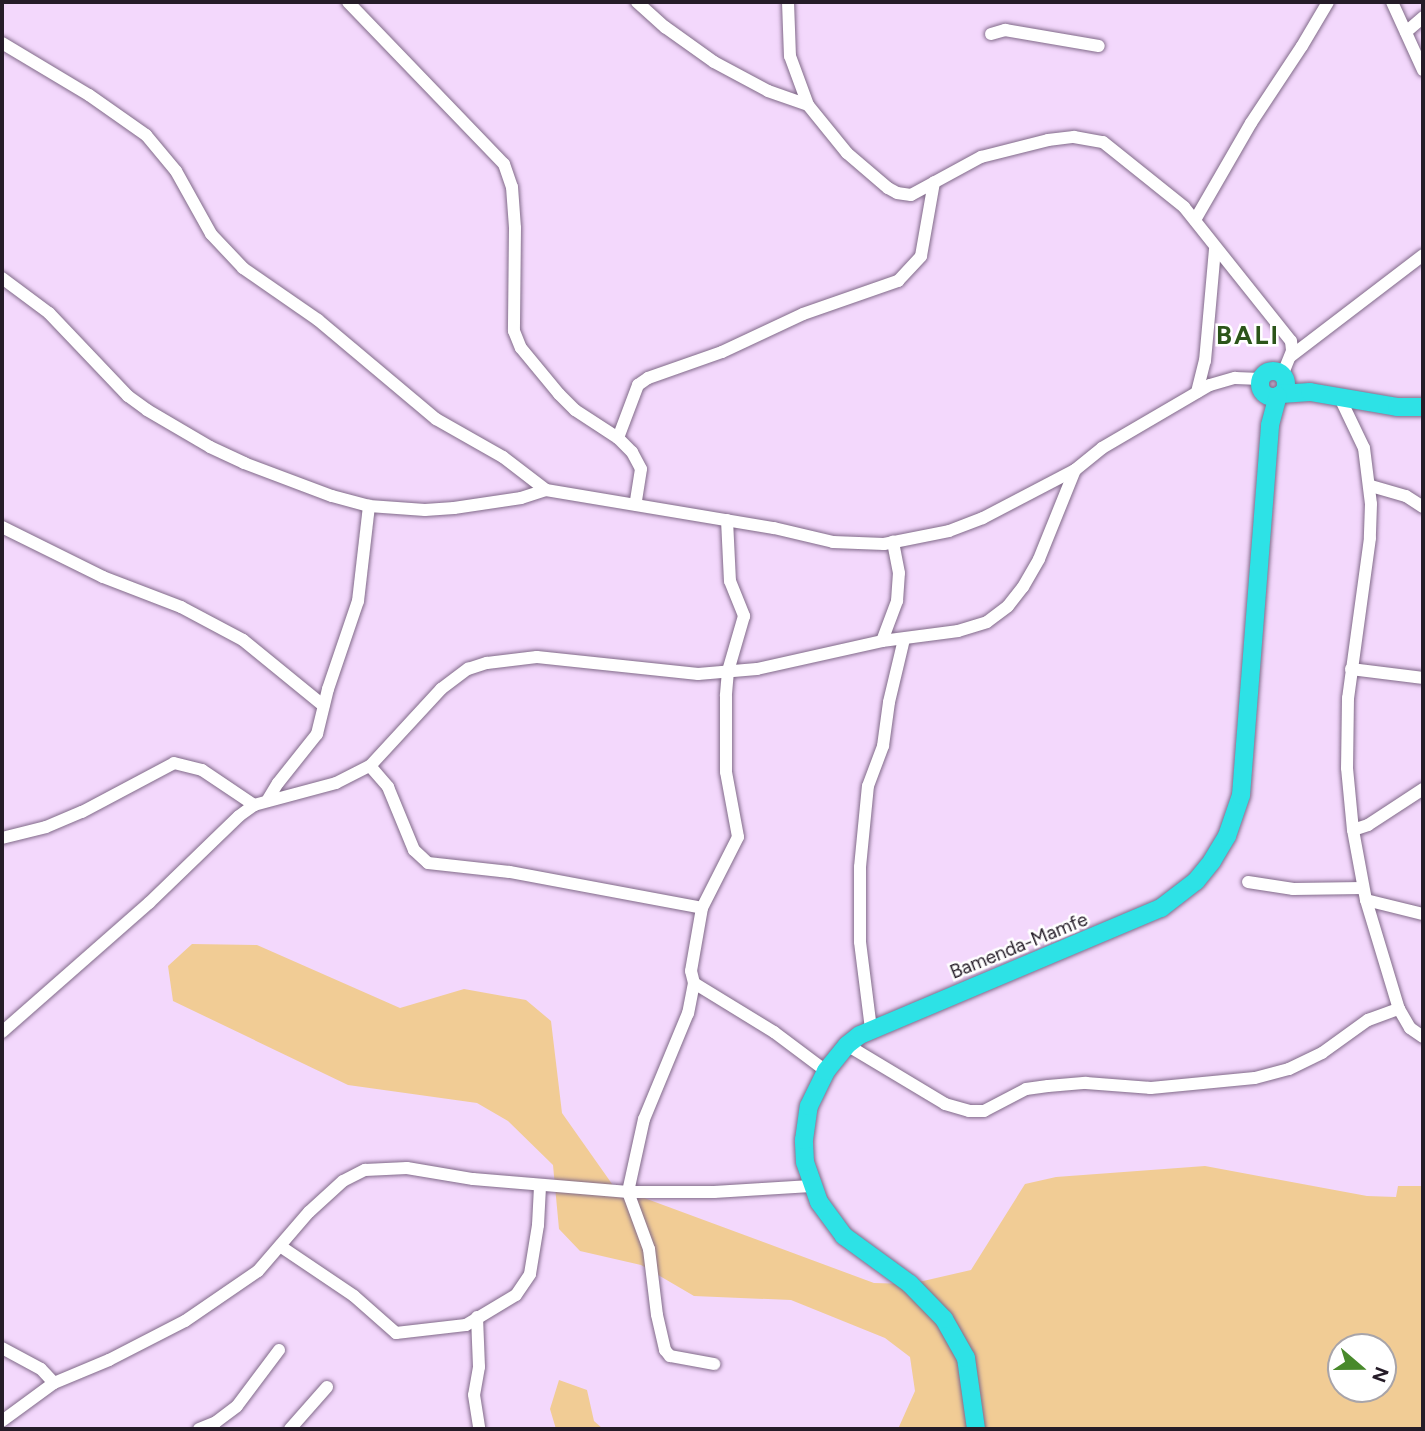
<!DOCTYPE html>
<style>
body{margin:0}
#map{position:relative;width:1425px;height:1431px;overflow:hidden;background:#f3d8fc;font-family:Figtree,sans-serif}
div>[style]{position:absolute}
.green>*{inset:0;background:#f1cc95}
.roads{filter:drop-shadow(0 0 2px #816a89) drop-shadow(0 0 2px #816a89)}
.minor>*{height:12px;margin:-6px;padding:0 6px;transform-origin:6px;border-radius:6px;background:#fff}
.highway>*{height:18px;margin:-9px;padding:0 9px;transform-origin:9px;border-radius:9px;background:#2de2e6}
.highway>.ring{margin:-9px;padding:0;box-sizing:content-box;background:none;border:18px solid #2de2e6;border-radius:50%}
span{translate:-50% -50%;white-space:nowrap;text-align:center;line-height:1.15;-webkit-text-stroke:5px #fff;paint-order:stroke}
.street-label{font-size:19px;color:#251c28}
.district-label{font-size:26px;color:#2c551a;font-weight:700;letter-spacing:2px}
.frame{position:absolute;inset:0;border:4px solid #251c28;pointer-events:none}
.north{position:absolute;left:1327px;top:1333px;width:70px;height:70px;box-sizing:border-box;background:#fff;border:2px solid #a8a4a9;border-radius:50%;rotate:110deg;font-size:19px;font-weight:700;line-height:28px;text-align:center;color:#251c28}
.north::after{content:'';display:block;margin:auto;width:24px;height:32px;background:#48892b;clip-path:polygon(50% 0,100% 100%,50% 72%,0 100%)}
</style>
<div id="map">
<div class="green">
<div style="clip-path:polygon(evenodd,192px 944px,257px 945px,400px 1008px,464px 989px,526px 1000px,551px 1021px,562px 1113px,617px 1191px,628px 1192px,874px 1283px,910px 1284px,971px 1270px,1025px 1184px,1056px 1177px,1205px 1166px,1367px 1196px,1396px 1197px,1398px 1186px,1423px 1186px,1423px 1429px,898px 1429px,915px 1391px,910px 1357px,885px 1338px,791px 1300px,694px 1296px,641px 1265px,580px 1251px,559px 1229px,553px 1165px,508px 1121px,477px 1103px,348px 1085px,173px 1001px,168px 966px,192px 944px,1341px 1347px,1383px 1347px,1383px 1389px,1341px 1389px,1341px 1347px)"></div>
<div style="clip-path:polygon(559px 1380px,587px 1390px,594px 1421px,603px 1429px,556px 1429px,550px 1409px)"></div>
</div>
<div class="roads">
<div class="minor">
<div style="left:348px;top:2px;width:225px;rotate:46.1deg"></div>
<div style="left:504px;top:164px;width:24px;rotate:71deg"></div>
<div style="left:512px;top:187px;width:41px;rotate:85.8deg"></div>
<div style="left:515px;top:228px;width:103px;rotate:90.6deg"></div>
<div style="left:514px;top:331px;width:18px;rotate:68deg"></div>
<div style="left:521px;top:348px;width:60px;rotate:50.4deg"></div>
<div style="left:559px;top:394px;width:23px;rotate:45deg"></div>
<div style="left:575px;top:410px;width:51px;rotate:33.1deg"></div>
<div style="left:618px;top:438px;width:20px;rotate:45deg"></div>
<div style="left:632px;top:452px;width:19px;rotate:62deg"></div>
<div style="left:641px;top:469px;width:36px;rotate:99deg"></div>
<div style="left:637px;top:2px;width:38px;rotate:42deg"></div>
<div style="left:665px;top:27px;width:60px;rotate:35.5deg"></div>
<div style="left:714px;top:62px;width:61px;rotate:28.2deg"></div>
<div style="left:768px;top:91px;width:42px;rotate:19.3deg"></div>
<div style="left:788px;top:2px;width:54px;rotate:87.9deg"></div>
<div style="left:790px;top:56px;width:52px;rotate:69.8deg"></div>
<div style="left:808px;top:105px;width:62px;rotate:50.9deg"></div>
<div style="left:847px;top:153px;width:54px;rotate:40.5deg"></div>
<div style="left:888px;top:188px;width:10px;rotate:29deg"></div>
<div style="left:897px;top:193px;width:14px;rotate:8deg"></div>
<div style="left:911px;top:195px;width:80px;rotate:-28.5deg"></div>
<div style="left:981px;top:157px;width:69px;rotate:-14.2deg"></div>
<div style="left:1048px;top:140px;width:26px;rotate:-7deg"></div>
<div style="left:1074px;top:137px;width:29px;rotate:10deg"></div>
<div style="left:1103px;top:142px;width:104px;rotate:38.7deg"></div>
<div style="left:1184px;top:207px;width:171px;rotate:51.4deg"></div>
<div style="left:1291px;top:341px;width:10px;rotate:84deg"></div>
<div style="left:1292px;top:351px;width:27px;rotate:112deg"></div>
<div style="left:1392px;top:2px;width:75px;rotate:65.5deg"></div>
<div style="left:1406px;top:32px;width:23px;rotate:-41deg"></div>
<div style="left:991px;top:34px;width:15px;rotate:-16deg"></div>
<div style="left:1005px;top:30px;width:95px;rotate:9.7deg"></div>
<div style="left:2px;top:43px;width:101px;rotate:30.9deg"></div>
<div style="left:89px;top:95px;width:70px;rotate:35.1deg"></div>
<div style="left:146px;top:135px;width:47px;rotate:50.2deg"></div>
<div style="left:176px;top:171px;width:72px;rotate:60.9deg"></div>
<div style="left:211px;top:234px;width:47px;rotate:46.7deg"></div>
<div style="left:243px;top:268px;width:91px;rotate:34.7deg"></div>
<div style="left:318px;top:320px;width:154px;rotate:40deg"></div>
<div style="left:436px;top:419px;width:77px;rotate:29.6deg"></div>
<div style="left:503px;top:457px;width:54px;rotate:37.5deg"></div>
<div style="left:1195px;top:220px;width:112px;rotate:-60deg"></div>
<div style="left:1251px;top:123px;width:92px;rotate:-56.5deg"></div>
<div style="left:1302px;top:46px;width:51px;rotate:-59.4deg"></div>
<div style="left:2px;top:278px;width:59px;rotate:36.7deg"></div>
<div style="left:49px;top:313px;width:115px;rotate:46.4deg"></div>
<div style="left:128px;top:396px;width:24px;rotate:36deg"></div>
<div style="left:147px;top:410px;width:73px;rotate:30.4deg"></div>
<div style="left:210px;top:447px;width:38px;rotate:25deg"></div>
<div style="left:244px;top:463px;width:94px;rotate:20.6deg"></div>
<div style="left:332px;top:496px;width:38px;rotate:15deg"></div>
<div style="left:369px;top:506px;width:56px;rotate:4.1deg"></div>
<div style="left:425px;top:510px;width:29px;rotate:-4deg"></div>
<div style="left:454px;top:508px;width:68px;rotate:-8.5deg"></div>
<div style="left:521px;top:498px;width:26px;rotate:-18deg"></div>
<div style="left:546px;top:490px;width:231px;rotate:9.5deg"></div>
<div style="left:774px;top:528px;width:61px;rotate:13.3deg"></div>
<div style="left:833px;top:542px;width:51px;rotate:2.2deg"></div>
<div style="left:884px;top:544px;width:66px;rotate:-11.3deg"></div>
<div style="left:949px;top:531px;width:36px;rotate:-21deg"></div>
<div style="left:983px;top:518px;width:104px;rotate:-27.6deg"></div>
<div style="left:1291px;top:356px;width:166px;rotate:-37.4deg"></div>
<div style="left:1197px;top:392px;width:32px;rotate:-76deg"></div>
<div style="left:1205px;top:361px;width:112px;rotate:-84.9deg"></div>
<div style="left:1340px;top:398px;width:55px;rotate:64.4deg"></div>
<div style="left:1364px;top:448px;width:56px;rotate:82.9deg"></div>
<div style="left:1371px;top:504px;width:34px;rotate:92deg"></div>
<div style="left:1370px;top:538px;width:162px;rotate:97.8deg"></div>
<div style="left:1348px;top:698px;width:70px;rotate:90.8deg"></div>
<div style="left:1347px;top:768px;width:62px;rotate:84.5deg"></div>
<div style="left:1353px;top:830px;width:71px;rotate:79.5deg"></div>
<div style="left:1366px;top:900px;width:114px;rotate:73.2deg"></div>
<div style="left:1399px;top:1009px;width:22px;rotate:60deg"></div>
<div style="left:1410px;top:1028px;width:16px;rotate:35deg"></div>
<div style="left:618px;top:438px;width:57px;rotate:-69.3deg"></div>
<div style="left:638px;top:385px;width:12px;rotate:-35deg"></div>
<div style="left:648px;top:378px;width:78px;rotate:-19.4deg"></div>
<div style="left:722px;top:352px;width:89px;rotate:-25.1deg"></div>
<div style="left:803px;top:314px;width:101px;rotate:-19.2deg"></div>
<div style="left:898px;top:281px;width:34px;rotate:-47deg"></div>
<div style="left:921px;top:256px;width:75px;rotate:-80deg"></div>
<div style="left:1371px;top:486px;width:36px;rotate:16deg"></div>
<div style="left:1406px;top:496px;width:20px;rotate:33deg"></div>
<div style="left:727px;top:520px;width:61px;rotate:87.2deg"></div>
<div style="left:730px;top:581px;width:38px;rotate:68deg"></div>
<div style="left:744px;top:616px;width:57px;rotate:106.2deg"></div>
<div style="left:728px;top:671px;width:25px;rotate:95deg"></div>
<div style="left:726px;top:696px;width:76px;rotate:90deg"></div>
<div style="left:726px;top:772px;width:66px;rotate:79.5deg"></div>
<div style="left:738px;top:837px;width:80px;rotate:116.9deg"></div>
<div style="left:702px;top:908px;width:64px;rotate:99.9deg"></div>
<div style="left:691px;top:971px;width:12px;rotate:76deg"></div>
<div style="left:694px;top:983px;width:94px;rotate:31.5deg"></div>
<div style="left:774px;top:1032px;width:65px;rotate:36.9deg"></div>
<div style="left:2px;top:527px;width:113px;rotate:26.3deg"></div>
<div style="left:103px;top:577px;width:84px;rotate:21deg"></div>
<div style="left:181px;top:607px;width:70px;rotate:28deg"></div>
<div style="left:243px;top:640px;width:104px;rotate:39.2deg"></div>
<div style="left:882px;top:641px;width:43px;rotate:-69.4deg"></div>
<div style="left:897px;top:601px;width:28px;rotate:-86deg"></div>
<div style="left:899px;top:573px;width:32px;rotate:-101deg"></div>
<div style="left:1351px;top:669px;width:73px;rotate:7.1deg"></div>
<div style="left:370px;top:766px;width:28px;rotate:49deg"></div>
<div style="left:388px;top:787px;width:68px;rotate:67.6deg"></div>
<div style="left:414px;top:850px;width:19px;rotate:43deg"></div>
<div style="left:428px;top:863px;width:82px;rotate:6.3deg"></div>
<div style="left:510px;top:872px;width:195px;rotate:10.6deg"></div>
<div style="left:267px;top:801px;width:21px;rotate:-59deg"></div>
<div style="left:278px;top:783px;width:63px;rotate:-51.5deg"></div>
<div style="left:317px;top:734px;width:46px;rotate:-76.3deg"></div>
<div style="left:328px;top:689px;width:93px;rotate:-71.2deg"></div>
<div style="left:358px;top:601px;width:96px;rotate:-83.4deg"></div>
<div style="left:1353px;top:830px;width:16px;rotate:-18deg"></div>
<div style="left:1368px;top:825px;width:66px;rotate:-33.2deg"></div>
<div style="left:2px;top:838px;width:45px;rotate:-14deg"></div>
<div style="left:46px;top:827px;width:39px;rotate:-23deg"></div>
<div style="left:82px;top:812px;width:104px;rotate:-28deg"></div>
<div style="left:174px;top:763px;width:29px;rotate:14deg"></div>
<div style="left:202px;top:770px;width:63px;rotate:33.9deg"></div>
<div style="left:1248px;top:882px;width:46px;rotate:8.8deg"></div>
<div style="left:1293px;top:889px;width:70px;rotate:-0.8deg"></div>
<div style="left:1366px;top:900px;width:59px;rotate:13.8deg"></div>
<div style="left:694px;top:983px;width:31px;rotate:101deg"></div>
<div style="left:688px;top:1013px;width:115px;rotate:112.5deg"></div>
<div style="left:644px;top:1119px;width:75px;rotate:102.4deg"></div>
<div style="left:628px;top:1192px;width:61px;rotate:69.8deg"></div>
<div style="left:649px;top:1249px;width:66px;rotate:83.1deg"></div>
<div style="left:657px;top:1315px;width:36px;rotate:77deg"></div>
<div style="left:665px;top:1350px;width:8px;rotate:50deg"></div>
<div style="left:670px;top:1356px;width:45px;rotate:10.3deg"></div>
<div style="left:871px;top:1029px;width:88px;rotate:-97.2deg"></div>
<div style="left:860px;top:942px;width:75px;rotate:-90deg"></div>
<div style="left:860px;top:867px;width:81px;rotate:-84.4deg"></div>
<div style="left:868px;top:786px;width:43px;rotate:-69.4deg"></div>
<div style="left:883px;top:746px;width:44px;rotate:-82.2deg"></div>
<div style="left:889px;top:702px;width:65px;rotate:-76.6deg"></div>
<div style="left:2px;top:1032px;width:196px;rotate:-41.3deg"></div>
<div style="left:149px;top:903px;width:125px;rotate:-44deg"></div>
<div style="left:239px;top:816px;width:19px;rotate:-36deg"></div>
<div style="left:254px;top:805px;width:85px;rotate:-15deg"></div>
<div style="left:336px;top:783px;width:38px;rotate:-27deg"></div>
<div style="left:370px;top:766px;width:105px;rotate:-47.3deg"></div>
<div style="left:441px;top:689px;width:34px;rotate:-37deg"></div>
<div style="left:468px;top:669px;width:20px;rotate:-18deg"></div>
<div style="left:487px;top:663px;width:50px;rotate:-6.8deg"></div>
<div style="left:537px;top:657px;width:162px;rotate:6deg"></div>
<div style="left:698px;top:674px;width:59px;rotate:-4.8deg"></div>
<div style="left:757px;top:669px;width:128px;rotate:-12.6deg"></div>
<div style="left:882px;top:641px;width:77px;rotate:-7.5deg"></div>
<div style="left:958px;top:631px;width:30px;rotate:-17deg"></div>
<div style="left:987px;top:622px;width:26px;rotate:-37deg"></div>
<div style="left:1008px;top:606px;width:24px;rotate:-52deg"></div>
<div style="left:1023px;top:587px;width:32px;rotate:-60deg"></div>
<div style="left:1039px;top:559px;width:96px;rotate:-68deg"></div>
<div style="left:1075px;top:470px;width:35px;rotate:-39deg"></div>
<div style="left:1102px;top:448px;width:125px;rotate:-30.3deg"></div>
<div style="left:1210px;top:385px;width:26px;rotate:-16deg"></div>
<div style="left:1235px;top:378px;width:26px;rotate:2deg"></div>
<div style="left:847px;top:1045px;width:114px;rotate:31deg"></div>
<div style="left:945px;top:1104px;width:25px;rotate:16deg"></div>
<div style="left:969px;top:1111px;width:15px"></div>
<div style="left:984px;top:1111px;width:47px;rotate:-27.6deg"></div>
<div style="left:1026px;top:1089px;width:22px;rotate:-8deg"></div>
<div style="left:1048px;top:1086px;width:38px;rotate:-5deg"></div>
<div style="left:1086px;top:1083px;width:65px;rotate:4.4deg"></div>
<div style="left:1151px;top:1088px;width:104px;rotate:-5.5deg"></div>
<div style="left:1255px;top:1078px;width:35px;rotate:-15deg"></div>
<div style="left:1289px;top:1069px;width:37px;rotate:-26deg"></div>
<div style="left:1322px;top:1053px;width:57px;rotate:-35.7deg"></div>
<div style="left:1368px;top:1020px;width:33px;rotate:-20deg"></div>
<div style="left:280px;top:1246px;width:89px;rotate:34deg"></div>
<div style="left:354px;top:1296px;width:56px;rotate:41.4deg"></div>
<div style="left:396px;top:1333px;width:70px;rotate:-6.5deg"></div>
<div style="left:466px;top:1325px;width:58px;rotate:-31deg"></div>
<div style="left:516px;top:1295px;width:25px;rotate:-56deg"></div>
<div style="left:530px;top:1274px;width:50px;rotate:-80.7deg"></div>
<div style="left:538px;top:1225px;width:39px;rotate:-87deg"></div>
<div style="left:477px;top:1317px;width:50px;rotate:87.7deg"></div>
<div style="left:479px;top:1367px;width:28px;rotate:100deg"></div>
<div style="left:474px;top:1395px;width:33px;rotate:81deg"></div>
<div style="left:2px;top:1348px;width:44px;rotate:28.3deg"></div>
<div style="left:41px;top:1369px;width:19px;rotate:47deg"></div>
<div style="left:2px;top:1421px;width:64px;rotate:-36.2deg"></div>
<div style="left:54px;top:1383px;width:60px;rotate:-22.7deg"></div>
<div style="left:109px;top:1360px;width:85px;rotate:-27.2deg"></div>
<div style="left:185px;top:1321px;width:88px;rotate:-34.4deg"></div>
<div style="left:258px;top:1271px;width:78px;rotate:-49.2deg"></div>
<div style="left:309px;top:1212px;width:46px;rotate:-42.4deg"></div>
<div style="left:343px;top:1181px;width:25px;rotate:-27deg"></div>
<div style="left:365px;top:1170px;width:42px;rotate:-2.7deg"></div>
<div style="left:407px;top:1168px;width:67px;rotate:9.5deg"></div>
<div style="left:473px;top:1179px;width:156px;rotate:4.8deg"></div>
<div style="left:628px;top:1192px;width:86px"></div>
<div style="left:714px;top:1192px;width:97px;rotate:-3.5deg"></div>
<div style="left:199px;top:1429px;width:18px;rotate:-22deg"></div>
<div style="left:216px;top:1422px;width:26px;rotate:-37deg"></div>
<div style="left:237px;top:1406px;width:70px;rotate:-53.1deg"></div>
<div style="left:290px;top:1429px;width:56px;rotate:-48.6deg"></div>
</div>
<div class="highway">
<div class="ring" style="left:1260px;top:371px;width:8px;height:8px"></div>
<div style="left:1281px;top:394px;width:29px;rotate:-4deg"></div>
<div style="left:1310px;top:392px;width:88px;rotate:9.8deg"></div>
<div style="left:1397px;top:407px;width:26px"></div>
<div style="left:976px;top:1429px;width:72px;rotate:-98deg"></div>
<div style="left:966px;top:1358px;width:45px;rotate:-119.4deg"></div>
<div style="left:944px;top:1319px;width:49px;rotate:-134.2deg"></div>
<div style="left:910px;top:1284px;width:82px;rotate:-144deg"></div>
<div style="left:844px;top:1236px;width:42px;rotate:-126.3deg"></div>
<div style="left:819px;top:1202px;width:42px;rotate:-109.3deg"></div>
<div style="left:805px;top:1162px;width:22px;rotate:-93deg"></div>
<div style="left:804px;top:1140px;width:34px;rotate:-82deg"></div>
<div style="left:809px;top:1106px;width:39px;rotate:-64deg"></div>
<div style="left:826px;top:1071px;width:33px;rotate:-51deg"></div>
<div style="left:847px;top:1045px;width:16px;rotate:-38deg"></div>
<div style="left:860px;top:1035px;width:327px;rotate:-22.9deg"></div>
<div style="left:1161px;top:908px;width:44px;rotate:-37.6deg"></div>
<div style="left:1196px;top:881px;width:26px;rotate:-51deg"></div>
<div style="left:1212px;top:861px;width:29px;rotate:-59deg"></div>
<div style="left:1227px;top:836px;width:43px;rotate:-71.1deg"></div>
<div style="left:1241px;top:795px;width:371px;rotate:-85.5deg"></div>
<div style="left:1270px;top:425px;width:30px;rotate:-75deg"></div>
</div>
</div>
<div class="street-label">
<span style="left:1019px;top:946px;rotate:-22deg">Bamenda-Mamfe</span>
</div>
<div class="district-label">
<span style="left:1248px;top:336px">BALI</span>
</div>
<div class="frame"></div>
<div class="north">N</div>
</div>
